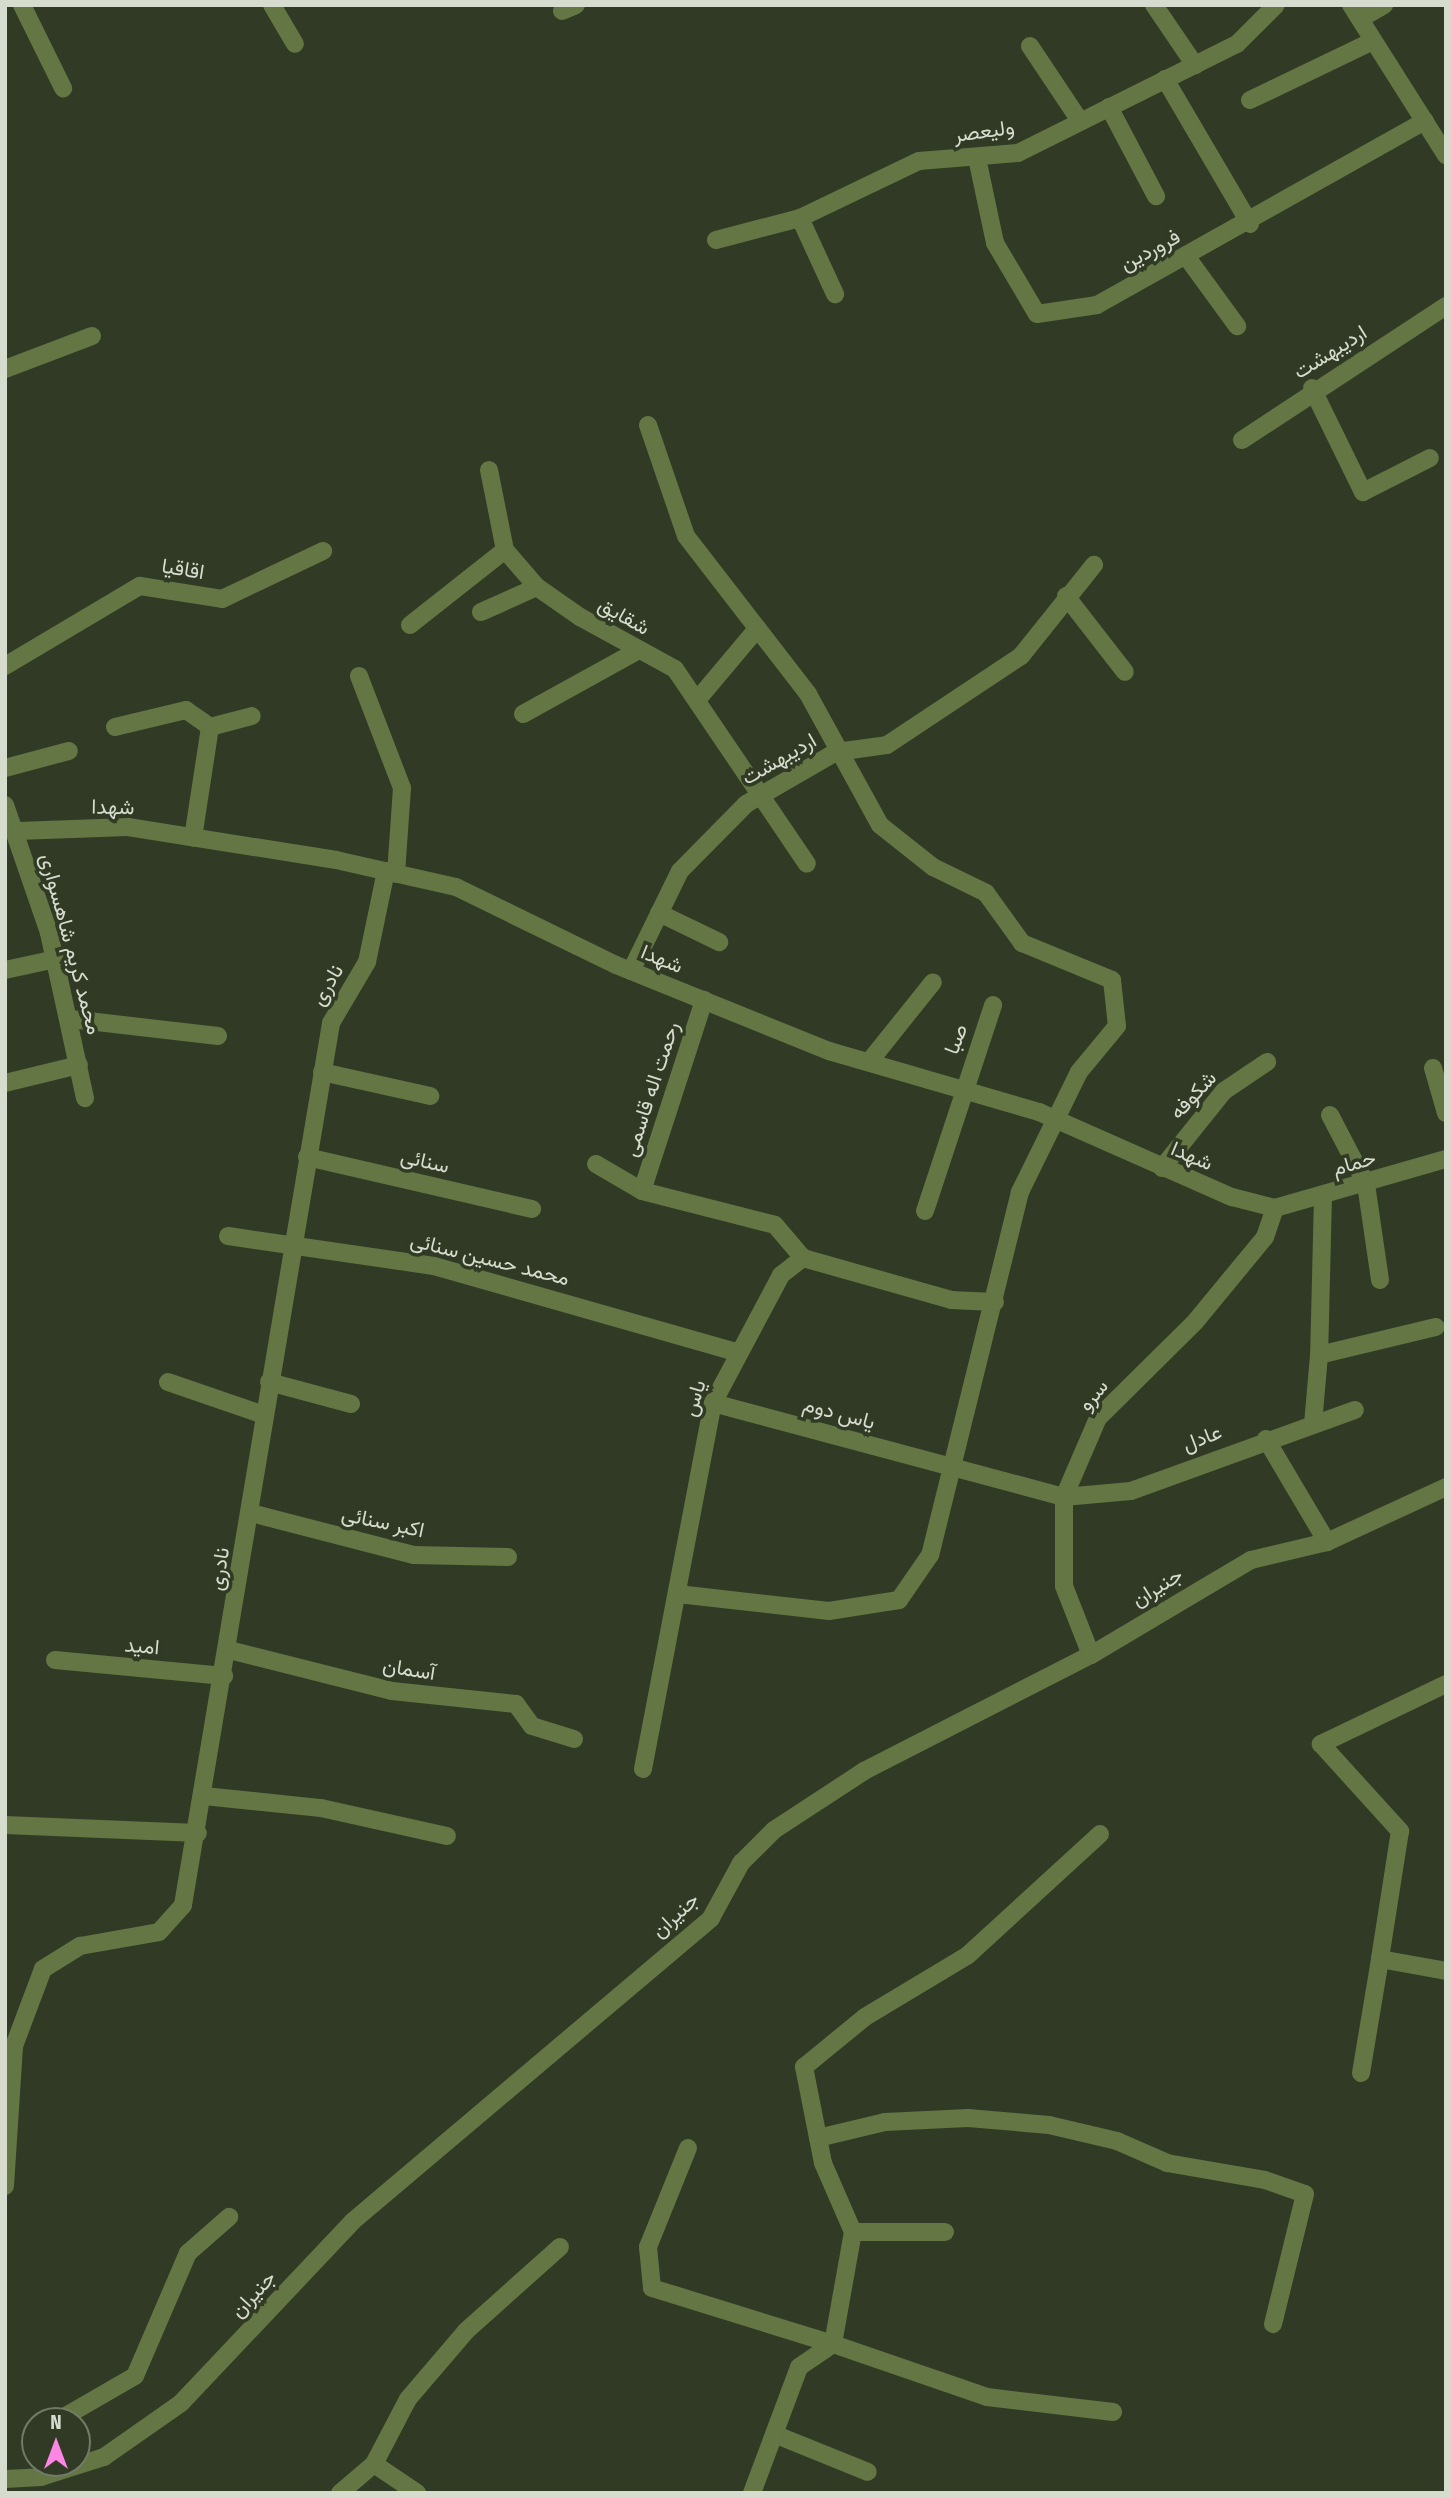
<!DOCTYPE html>
<meta charset="utf-8">
<style>
body{margin:0}
#map{position:relative;width:1451px;height:2498px;overflow:hidden;background:#313a24;font-family:"Fira Sans Condensed",Vazirmatn,sans-serif}
div>[style]{position:absolute}
.minor>*{height:18px;margin:-9px;padding:0 9px;transform-origin:9px;border-radius:9px;background:#637644}
span{translate:-50% -50%;white-space:nowrap;text-align:center;line-height:1.15;-webkit-text-stroke:7px #313a24;paint-order:stroke}
.street-label{font-size:21px;color:#d6dcce}
.frame{position:absolute;inset:0;border:7px solid #d6dcce;pointer-events:none}
.north{position:absolute;left:21px;top:2407px;width:70px;height:70px;box-sizing:border-box;background:#313a24;border:2px solid #737b68;border-radius:50%;rotate:0deg;font-size:19px;font-weight:700;line-height:28px;text-align:center;color:#d6dcce}
.north::after{content:'';display:block;margin:auto;width:24px;height:32px;background:#fc86e3;clip-path:polygon(50% 0,100% 100%,50% 72%,0 100%)}
</style>
<div id="map">
<div class="minor">
<div style="left:22px;top:5px;width:93px;rotate:63.7deg"></div>
<div style="left:272px;top:5px;width:45px;rotate:59.5deg"></div>
<div style="left:1154px;top:5px;width:73px;rotate:55.7deg"></div>
<div style="left:1351px;top:5px;width:178px;rotate:57.7deg"></div>
<div style="left:562px;top:11px;width:15px;rotate:-23deg"></div>
<div style="left:1360px;top:19px;width:28px;rotate:-30deg"></div>
<div style="left:1030px;top:46px;width:90px;rotate:56.3deg"></div>
<div style="left:1165px;top:79px;width:168px;rotate:59.6deg"></div>
<div style="left:1250px;top:100px;width:136px;rotate:-25.6deg"></div>
<div style="left:1109px;top:107px;width:101px;rotate:62.2deg"></div>
<div style="left:977px;top:158px;width:87px;rotate:78deg"></div>
<div style="left:995px;top:243px;width:82px;rotate:59.4deg"></div>
<div style="left:1037px;top:314px;width:61px;rotate:-8.5deg"></div>
<div style="left:1097px;top:305px;width:376px;rotate:-29.3deg"></div>
<div style="left:800px;top:218px;width:84px;rotate:65.3deg"></div>
<div style="left:716px;top:240px;width:87px;rotate:-14.7deg"></div>
<div style="left:800px;top:218px;width:132px;rotate:-25.6deg"></div>
<div style="left:919px;top:161px;width:99px;rotate:-4.6deg"></div>
<div style="left:1018px;top:153px;width:245px;rotate:-26.5deg"></div>
<div style="left:1237px;top:44px;width:55px;rotate:-45deg"></div>
<div style="left:1186px;top:256px;width:87px;rotate:53.9deg"></div>
<div style="left:5px;top:369px;width:93px;rotate:-20.8deg"></div>
<div style="left:1312px;top:388px;width:116px;rotate:63.9deg"></div>
<div style="left:1363px;top:492px;width:75px;rotate:-26.9deg"></div>
<div style="left:648px;top:425px;width:117px;rotate:71.1deg"></div>
<div style="left:686px;top:536px;width:200px;rotate:52.3deg"></div>
<div style="left:808px;top:694px;width:149px;rotate:61.2deg"></div>
<div style="left:880px;top:825px;width:68px;rotate:38.4deg"></div>
<div style="left:933px;top:867px;width:59px;rotate:26.1deg"></div>
<div style="left:986px;top:893px;width:62px;rotate:54.2deg"></div>
<div style="left:1022px;top:943px;width:97px;rotate:22.3deg"></div>
<div style="left:1112px;top:980px;width:46px;rotate:83.8deg"></div>
<div style="left:1117px;top:1026px;width:60px;rotate:129.6deg"></div>
<div style="left:1079px;top:1072px;width:134px;rotate:116.2deg"></div>
<div style="left:1020px;top:1192px;width:374px;rotate:103.9deg"></div>
<div style="left:930px;top:1555px;width:55px;rotate:124.6deg"></div>
<div style="left:899px;top:1600px;width:71px;rotate:171.1deg"></div>
<div style="left:829px;top:1611px;width:152px;rotate:-173.6deg"></div>
<div style="left:1242px;top:440px;width:244px;rotate:-33.3deg"></div>
<div style="left:489px;top:470px;width:82px;rotate:78.7deg"></div>
<div style="left:505px;top:550px;width:49px;rotate:49.1deg"></div>
<div style="left:537px;top:587px;width:52px;rotate:34.9deg"></div>
<div style="left:580px;top:617px;width:108px;rotate:28.7deg"></div>
<div style="left:675px;top:669px;width:235px;rotate:55.9deg"></div>
<div style="left:1066px;top:596px;width:96px;rotate:52.2deg"></div>
<div style="left:481px;top:612px;width:61px;rotate:-24.1deg"></div>
<div style="left:410px;top:625px;width:121px;rotate:-38.3deg"></div>
<div style="left:5px;top:666px;width:157px;rotate:-30.7deg"></div>
<div style="left:140px;top:586px;width:83px;rotate:9deg"></div>
<div style="left:222px;top:599px;width:112px;rotate:-25.4deg"></div>
<div style="left:359px;top:676px;width:120px;rotate:69deg"></div>
<div style="left:402px;top:788px;width:86px;rotate:94deg"></div>
<div style="left:698px;top:699px;width:92px;rotate:-49.9deg"></div>
<div style="left:523px;top:714px;width:132px;rotate:-28.9deg"></div>
<div style="left:115px;top:727px;width:73px;rotate:-13.5deg"></div>
<div style="left:186px;top:710px;width:29px;rotate:35deg"></div>
<div style="left:210px;top:727px;width:112px;rotate:98.7deg"></div>
<div style="left:210px;top:727px;width:43px;rotate:-14.7deg"></div>
<div style="left:5px;top:768px;width:66px;rotate:-14.9deg"></div>
<div style="left:5px;top:805px;width:135px;rotate:71deg"></div>
<div style="left:49px;top:933px;width:169px;rotate:77.7deg"></div>
<div style="left:17px;top:831px;width:111px;rotate:-2.1deg"></div>
<div style="left:128px;top:827px;width:211px;rotate:9deg"></div>
<div style="left:336px;top:860px;width:123px;rotate:12.7deg"></div>
<div style="left:456px;top:887px;width:178px;rotate:26deg"></div>
<div style="left:616px;top:965px;width:230px;rotate:22deg"></div>
<div style="left:829px;top:1051px;width:219px;rotate:16.2deg"></div>
<div style="left:1039px;top:1112px;width:211px;rotate:23.8deg"></div>
<div style="left:1232px;top:1197px;width:44px;rotate:14.3deg"></div>
<div style="left:1275px;top:1208px;width:178px;rotate:-16deg"></div>
<div style="left:659px;top:913px;width:67px;rotate:25.8deg"></div>
<div style="left:5px;top:970px;width:52px;rotate:-12.2deg"></div>
<div style="left:631px;top:971px;width:111px;rotate:-63.9deg"></div>
<div style="left:680px;top:871px;width:94px;rotate:-45.4deg"></div>
<div style="left:746px;top:804px;width:104px;rotate:-30deg"></div>
<div style="left:836px;top:752px;width:51px;rotate:-7.8deg"></div>
<div style="left:887px;top:745px;width:161px;rotate:-33.6deg"></div>
<div style="left:1021px;top:656px;width:117px;rotate:-51.3deg"></div>
<div style="left:71px;top:1019px;width:148px;rotate:6.6deg"></div>
<div style="left:869px;top:1062px;width:102px;rotate:-51.3deg"></div>
<div style="left:1433px;top:1068px;width:47px;rotate:73.9deg"></div>
<div style="left:322px;top:1072px;width:111px;rotate:12.5deg"></div>
<div style="left:5px;top:1083px;width:76px;rotate:-13.7deg"></div>
<div style="left:1330px;top:1115px;width:78px;rotate:62.4deg"></div>
<div style="left:1366px;top:1184px;width:97px;rotate:81.7deg"></div>
<div style="left:307px;top:1157px;width:231px;rotate:13deg"></div>
<div style="left:596px;top:1164px;width:53px;rotate:30.4deg"></div>
<div style="left:642px;top:1191px;width:137px;rotate:14.3deg"></div>
<div style="left:775px;top:1225px;width:43px;rotate:49.7deg"></div>
<div style="left:1162px;top:1168px;width:99px;rotate:-51.2deg"></div>
<div style="left:1224px;top:1091px;width:52px;rotate:-34deg"></div>
<div style="left:642px;top:1191px;width:201px;rotate:-72deg"></div>
<div style="left:1323px;top:1196px;width:159px;rotate:91.4deg"></div>
<div style="left:1319px;top:1355px;width:120px;rotate:-13.5deg"></div>
<div style="left:925px;top:1211px;width:217px;rotate:-71.7deg"></div>
<div style="left:228px;top:1236px;width:208px;rotate:8.3deg"></div>
<div style="left:434px;top:1266px;width:313px;rotate:15.9deg"></div>
<div style="left:168px;top:1382px;width:102px;rotate:19deg"></div>
<div style="left:269px;top:1382px;width:85px;rotate:15deg"></div>
<div style="left:713px;top:1403px;width:363px;rotate:15deg"></div>
<div style="left:1064px;top:1497px;width:67px;rotate:-5.1deg"></div>
<div style="left:1131px;top:1491px;width:238px;rotate:-19.9deg"></div>
<div style="left:1313px;top:1424px;width:69px;rotate:-85deg"></div>
<div style="left:1266px;top:1439px;width:120px;rotate:59.4deg"></div>
<div style="left:251px;top:1513px;width:167px;rotate:14.5deg"></div>
<div style="left:413px;top:1555px;width:95px;rotate:1.2deg"></div>
<div style="left:229px;top:1650px;width:168px;rotate:14.1deg"></div>
<div style="left:392px;top:1691px;width:125px;rotate:6deg"></div>
<div style="left:516px;top:1704px;width:27px;rotate:54deg"></div>
<div style="left:532px;top:1726px;width:44px;rotate:17.2deg"></div>
<div style="left:1091px;top:1655px;width:74px;rotate:-111.4deg"></div>
<div style="left:1064px;top:1586px;width:89px;rotate:-90deg"></div>
<div style="left:1064px;top:1497px;width:86px;rotate:-66.7deg"></div>
<div style="left:1098px;top:1418px;width:136px;rotate:-44.7deg"></div>
<div style="left:1195px;top:1322px;width:110px;rotate:-50.5deg"></div>
<div style="left:1265px;top:1237px;width:31px;rotate:-71deg"></div>
<div style="left:55px;top:1660px;width:170px;rotate:5.4deg"></div>
<div style="left:1446px;top:1684px;width:139px;rotate:154.4deg"></div>
<div style="left:1321px;top:1744px;width:118px;rotate:47.8deg"></div>
<div style="left:1400px;top:1831px;width:130px;rotate:98.9deg"></div>
<div style="left:1380px;top:1959px;width:67px;rotate:10.3deg"></div>
<div style="left:643px;top:1769px;width:373px;rotate:-79.2deg"></div>
<div style="left:713px;top:1403px;width:145px;rotate:-62deg"></div>
<div style="left:781px;top:1275px;width:28px;rotate:-38deg"></div>
<div style="left:803px;top:1258px;width:154px;rotate:15.8deg"></div>
<div style="left:951px;top:1300px;width:44px;rotate:2.6deg"></div>
<div style="left:204px;top:1796px;width:118px;rotate:5.9deg"></div>
<div style="left:321px;top:1808px;width:129px;rotate:12.5deg"></div>
<div style="left:5px;top:1825px;width:193px;rotate:2.4deg"></div>
<div style="left:1361px;top:2073px;width:116px;rotate:-80.5deg"></div>
<div style="left:818px;top:2138px;width:69px;rotate:-13.4deg"></div>
<div style="left:885px;top:2122px;width:83px;rotate:-2.8deg"></div>
<div style="left:968px;top:2118px;width:81px;rotate:4.9deg"></div>
<div style="left:1049px;top:2125px;width:70px;rotate:13.2deg"></div>
<div style="left:1117px;top:2141px;width:55px;rotate:23.7deg"></div>
<div style="left:1167px;top:2163px;width:99px;rotate:9.8deg"></div>
<div style="left:1265px;top:2180px;width:42px;rotate:19.3deg"></div>
<div style="left:1305px;top:2194px;width:134px;rotate:103.8deg"></div>
<div style="left:688px;top:2148px;width:107px;rotate:112deg"></div>
<div style="left:648px;top:2247px;width:41px;rotate:84.4deg"></div>
<div style="left:652px;top:2288px;width:189px;rotate:17.2deg"></div>
<div style="left:833px;top:2344px;width:114px;rotate:-79.9deg"></div>
<div style="left:853px;top:2232px;width:75px;rotate:-113.5deg"></div>
<div style="left:823px;top:2163px;width:98px;rotate:-101.2deg"></div>
<div style="left:804px;top:2067px;width:79px;rotate:-39.3deg"></div>
<div style="left:865px;top:2017px;width:120px;rotate:-31deg"></div>
<div style="left:968px;top:1955px;width:179px;rotate:-42.5deg"></div>
<div style="left:5px;top:2186px;width:140px;rotate:-86.3deg"></div>
<div style="left:14px;top:2046px;width:82px;rotate:-69.4deg"></div>
<div style="left:43px;top:1969px;width:44px;rotate:-31.9deg"></div>
<div style="left:80px;top:1946px;width:80px;rotate:-10deg"></div>
<div style="left:159px;top:1932px;width:36px;rotate:-48deg"></div>
<div style="left:183px;top:1905px;width:894px;rotate:-80.47deg"></div>
<div style="left:331px;top:1023px;width:71px;rotate:-59.5deg"></div>
<div style="left:367px;top:962px;width:93px;rotate:-78.2deg"></div>
<div style="left:853px;top:2232px;width:92px"></div>
<div style="left:57px;top:2421px;width:90px;rotate:-30deg"></div>
<div style="left:135px;top:2376px;width:134px;rotate:-66.7deg"></div>
<div style="left:188px;top:2253px;width:55px;rotate:-41.3deg"></div>
<div style="left:774px;top:2434px;width:101px;rotate:22deg"></div>
<div style="left:374px;top:2464px;width:52px;rotate:34deg"></div>
<div style="left:5px;top:2479px;width:36px;rotate:-3deg"></div>
<div style="left:41px;top:2477px;width:66px;rotate:-17.6deg"></div>
<div style="left:104px;top:2457px;width:94px;rotate:-35deg"></div>
<div style="left:181px;top:2403px;width:250px;rotate:-46.6deg"></div>
<div style="left:353px;top:2221px;width:469px;rotate:-40.2deg"></div>
<div style="left:711px;top:1918px;width:63px;rotate:-61.4deg"></div>
<div style="left:741px;top:1863px;width:47px;rotate:-45deg"></div>
<div style="left:774px;top:1830px;width:108px;rotate:-33.2deg"></div>
<div style="left:864px;top:1771px;width:255px;rotate:-27.1deg"></div>
<div style="left:1091px;top:1655px;width:186px;rotate:-30.7deg"></div>
<div style="left:1251px;top:1560px;width:78px;rotate:-13.3deg"></div>
<div style="left:1327px;top:1542px;width:131px;rotate:-24.8deg"></div>
<div style="left:340px;top:2493px;width:45px;rotate:-40.5deg"></div>
<div style="left:374px;top:2464px;width:73px;rotate:-62.4deg"></div>
<div style="left:408px;top:2399px;width:89px;rotate:-49.5deg"></div>
<div style="left:466px;top:2331px;width:126px;rotate:-41.8deg"></div>
<div style="left:752px;top:2493px;width:134px;rotate:-69.5deg"></div>
<div style="left:799px;top:2367px;width:41px;rotate:-34.1deg"></div>
<div style="left:833px;top:2344px;width:163px;rotate:19deg"></div>
<div style="left:987px;top:2397px;width:127px;rotate:6.8deg"></div>
</div>
<div class="street-label">
<span style="left:984px;top:131px;rotate:-8deg">ولیعصر</span>
<span style="left:1150px;top:250px;rotate:-28deg">فروردین</span>
<span style="left:1330px;top:352px;rotate:-32deg">اردیبهشت</span>
<span style="left:183px;top:569px;rotate:9deg">اقاقیا</span>
<span style="left:624px;top:616px;rotate:29deg">شقایق</span>
<span style="left:779px;top:759px;rotate:-30deg">اردیبهشت</span>
<span style="left:113px;top:807px;rotate:1deg">شهدا</span>
<span style="left:71px;top:944px;rotate:75deg">محمد کریم شاهسواری</span>
<span style="left:662px;top:959px;rotate:22deg">شهدا</span>
<span style="left:327px;top:985px;rotate:-60deg">نادری</span>
<span style="left:956px;top:1039px;rotate:-69deg">صبا</span>
<span style="left:651px;top:1089px;rotate:-72deg">رحمت اله قاسمی</span>
<span style="left:1193px;top:1095px;rotate:-47deg">شکوفه</span>
<span style="left:1192px;top:1156px;rotate:23deg">شهدا</span>
<span style="left:425px;top:1161px;rotate:13deg">سنائی</span>
<span style="left:1354px;top:1163px;rotate:-16deg">حمام</span>
<span style="left:490px;top:1259px;rotate:14deg">محمد حسین سنائی</span>
<span style="left:1093px;top:1395px;rotate:-50deg">سرو</span>
<span style="left:694px;top:1398px;rotate:-73deg">یاس</span>
<span style="left:839px;top:1413px;rotate:15deg">یاس دوم</span>
<span style="left:1202px;top:1438px;rotate:-21deg">عادل</span>
<span style="left:383px;top:1522px;rotate:12deg">اکبر سنائی</span>
<span style="left:219px;top:1569px;rotate:-81deg">نادری</span>
<span style="left:1157px;top:1587px;rotate:-32deg">جنیران</span>
<span style="left:142px;top:1646px;rotate:5deg">امید</span>
<span style="left:409px;top:1669px;rotate:9deg">آسمان</span>
<span style="left:675px;top:1915px;rotate:-43deg">جنیران</span>
<span style="left:253px;top:2294px;rotate:-47deg">جنیران</span>
</div>
<div class="frame"></div>
<div class="north">N</div>
</div>
